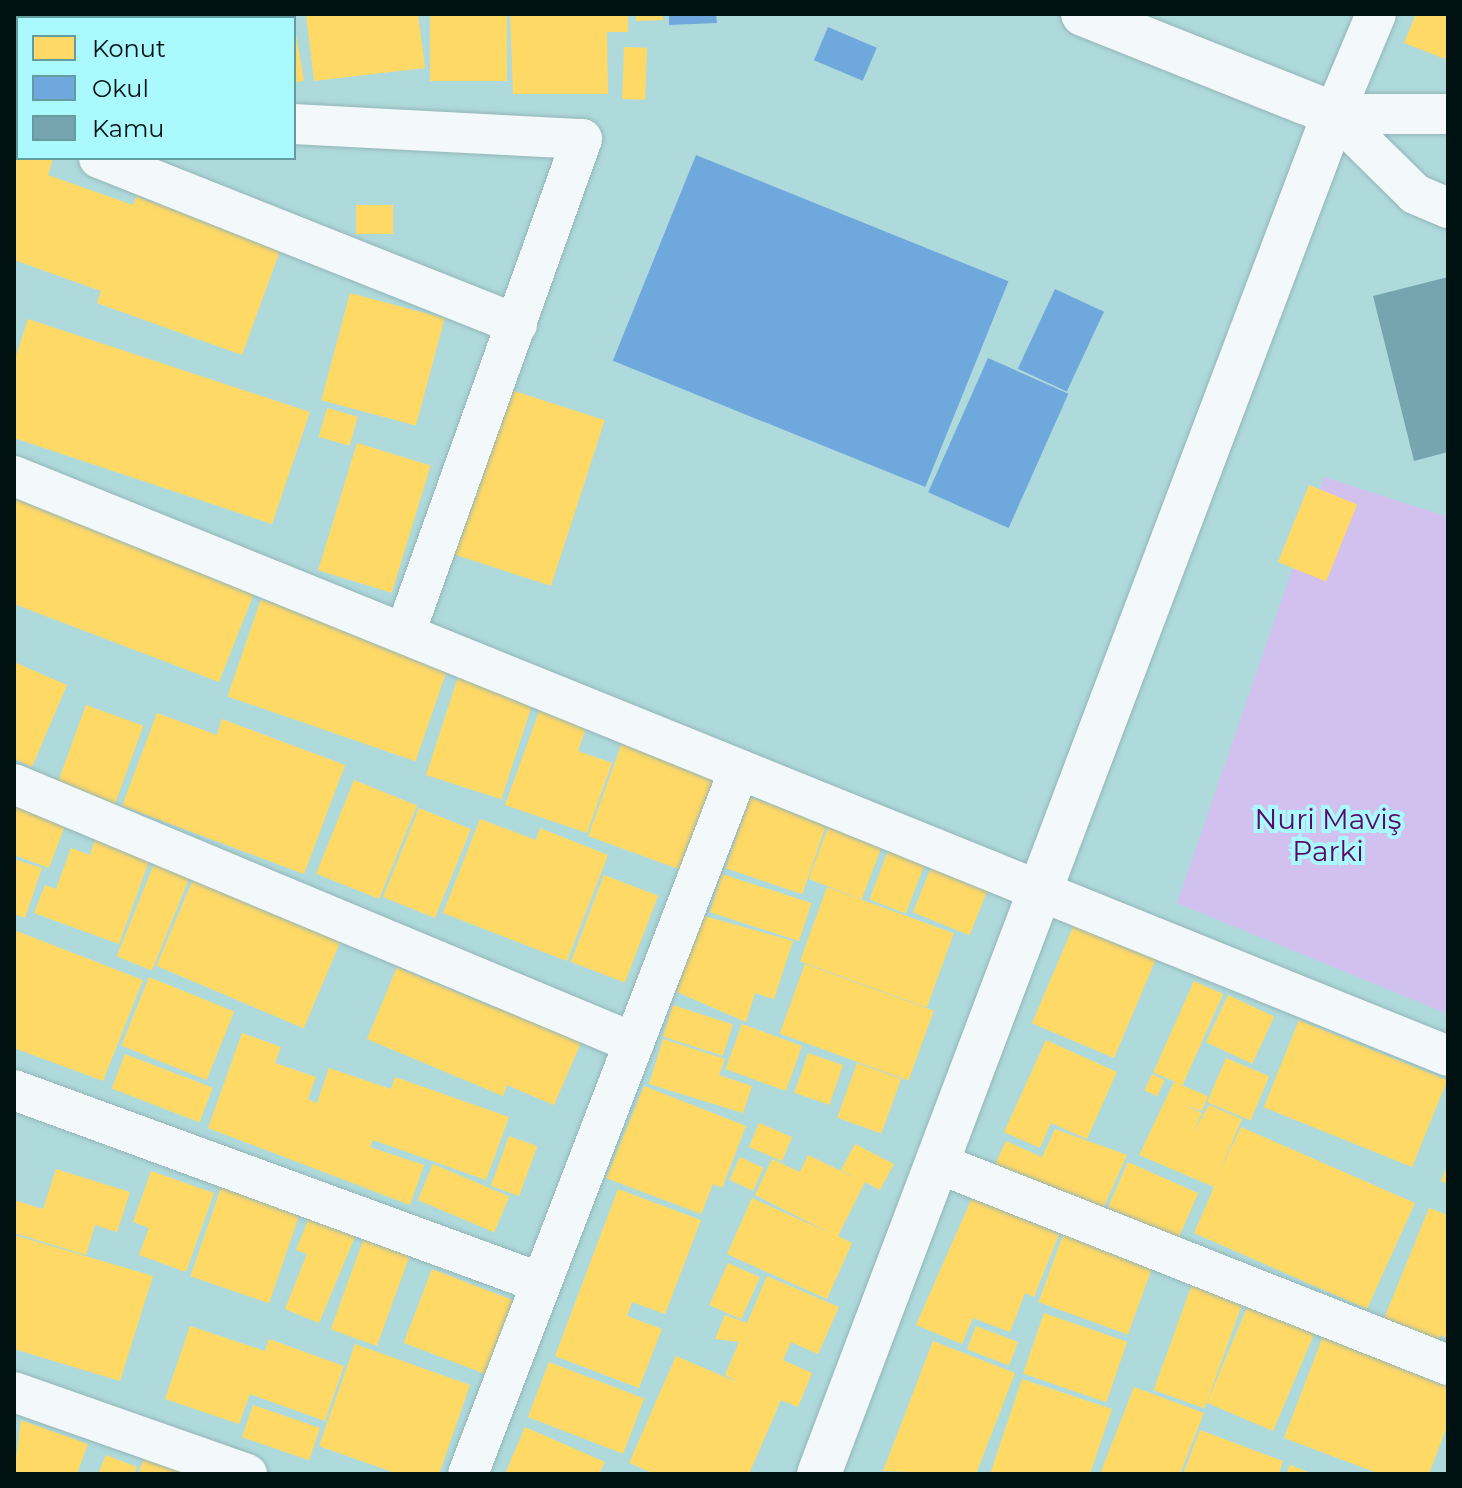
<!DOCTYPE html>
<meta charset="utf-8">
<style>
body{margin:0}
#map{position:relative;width:1462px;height:1488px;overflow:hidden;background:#afdadc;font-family:Montserrat,sans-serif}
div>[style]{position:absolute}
.green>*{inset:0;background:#d2c0ef}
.homes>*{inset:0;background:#ffd966;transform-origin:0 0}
.schools>*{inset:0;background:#6fa8dc;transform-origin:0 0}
.public>*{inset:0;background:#76a5af}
.roads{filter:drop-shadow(0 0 2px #94b5b7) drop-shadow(0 0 2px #94b5b7)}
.minor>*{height:40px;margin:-20px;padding:0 20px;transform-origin:20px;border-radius:20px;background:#f3f9fa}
.tertiary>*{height:44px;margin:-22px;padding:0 22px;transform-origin:22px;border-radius:22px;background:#f3f9fa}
span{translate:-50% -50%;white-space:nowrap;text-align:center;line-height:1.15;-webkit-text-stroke:8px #a9f9fd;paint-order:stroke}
.park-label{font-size:28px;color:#5a066b}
.frame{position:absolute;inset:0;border:16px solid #001112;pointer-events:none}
.legend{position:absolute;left:16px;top:16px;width:280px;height:144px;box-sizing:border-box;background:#a9f9fd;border:2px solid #659c9f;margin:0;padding:10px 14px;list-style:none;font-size:24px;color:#001112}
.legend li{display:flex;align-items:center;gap:16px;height:40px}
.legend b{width:40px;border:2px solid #659c9f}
</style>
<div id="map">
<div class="green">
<div style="clip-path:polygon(1324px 477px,1448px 517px,1448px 1014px,1177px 903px)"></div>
</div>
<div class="homes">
<div style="clip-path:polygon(14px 14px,72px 14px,18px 18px,18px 65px)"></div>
<div style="left:76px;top:14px;width:73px;height:4px"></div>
<div style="left:152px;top:14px;width:76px;height:4px"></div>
<div style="left:229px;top:14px;width:66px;height:4px"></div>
<div style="clip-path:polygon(306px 14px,418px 14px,425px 68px,314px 81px)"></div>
<div style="left:430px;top:14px;width:77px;height:67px"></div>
<div style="clip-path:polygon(510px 14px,628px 14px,628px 32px,607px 32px,608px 94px,513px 94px)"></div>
<div style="clip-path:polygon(636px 14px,662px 14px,663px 20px,636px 21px)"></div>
<div style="clip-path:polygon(1416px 14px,1448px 14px,1448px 60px,1404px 43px)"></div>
<div style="clip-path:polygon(294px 23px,304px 81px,294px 82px)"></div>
<div style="left:624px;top:47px;width:23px;height:52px;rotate:2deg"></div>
<div style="clip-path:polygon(14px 145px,18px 158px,53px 159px,48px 175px,133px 205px,136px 196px,281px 248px,242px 355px,97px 303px,101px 291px,14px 260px)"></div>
<div style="left:356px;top:205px;width:37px;height:29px"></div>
<div style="left:350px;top:293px;width:98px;height:111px;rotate:15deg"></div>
<div style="clip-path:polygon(28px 319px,310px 412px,272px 524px,14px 438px,14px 362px)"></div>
<div style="left:502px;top:387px;width:108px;height:174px;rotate:18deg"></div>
<div style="left:327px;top:408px;width:32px;height:30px;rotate:16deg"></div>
<div style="left:357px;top:443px;width:77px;height:133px;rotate:17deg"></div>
<div style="left:1309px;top:485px;width:52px;height:83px;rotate:22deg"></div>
<div style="clip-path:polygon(14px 498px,255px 591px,219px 682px,14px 604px)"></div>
<div style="left:261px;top:599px;width:199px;height:103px;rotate:19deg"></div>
<div style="clip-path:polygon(14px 662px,67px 685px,32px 767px,14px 759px)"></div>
<div style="left:458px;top:677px;width:79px;height:103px;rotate:18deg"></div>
<div style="left:86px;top:705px;width:61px;height:87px;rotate:20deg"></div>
<div style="clip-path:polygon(540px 709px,587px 725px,578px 751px,612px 763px,587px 833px,505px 805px)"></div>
<div style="clip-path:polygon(157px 713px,217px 735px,222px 719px,345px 765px,304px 874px,122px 806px)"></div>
<div style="left:622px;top:743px;width:99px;height:99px;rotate:20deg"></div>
<div style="left:354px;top:780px;width:68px;height:101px;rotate:22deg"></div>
<div style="left:750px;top:797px;width:81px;height:75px;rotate:19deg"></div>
<div style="clip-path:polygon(14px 804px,66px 823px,49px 868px,14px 855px)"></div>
<div style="left:419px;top:808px;width:56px;height:96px;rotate:22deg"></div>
<div style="clip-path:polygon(480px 819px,536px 840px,540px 828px,608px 855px,567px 961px,443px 913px)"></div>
<div style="left:831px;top:820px;width:57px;height:63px;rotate:21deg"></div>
<div style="clip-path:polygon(97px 833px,152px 853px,119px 944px,34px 913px,45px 885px,56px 889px,71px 848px,90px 855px)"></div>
<div style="left:893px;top:838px;width:39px;height:66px;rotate:21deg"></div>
<div style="clip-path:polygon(14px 859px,42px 868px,25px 918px,14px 914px)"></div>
<div style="left:156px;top:859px;width:38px;height:105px;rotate:22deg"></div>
<div style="left:932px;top:865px;width:61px;height:51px;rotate:22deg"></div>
<div style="left:197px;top:870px;width:160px;height:104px;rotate:23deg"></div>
<div style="left:722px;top:874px;width:94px;height:40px;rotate:18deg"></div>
<div style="left:604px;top:875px;width:58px;height:93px;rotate:21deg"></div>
<div style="left:827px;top:887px;width:135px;height:79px;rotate:20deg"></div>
<div style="clip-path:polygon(701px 915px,793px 941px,774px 999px,755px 993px,746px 1022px,677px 992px)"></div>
<div style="left:1075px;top:922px;width:89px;height:110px;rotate:23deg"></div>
<div style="clip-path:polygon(14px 930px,143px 980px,103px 1081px,14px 1048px)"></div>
<div style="left:805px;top:964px;width:137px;height:74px;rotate:20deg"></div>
<div style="clip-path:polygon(397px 967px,497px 1009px,502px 996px,586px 1031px,554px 1105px,507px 1085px,503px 1096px,367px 1039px)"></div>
<div style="left:149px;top:977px;width:92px;height:74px;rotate:22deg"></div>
<div style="left:1194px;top:981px;width:32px;height:100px;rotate:24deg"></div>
<div style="left:1228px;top:995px;width:51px;height:52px;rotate:25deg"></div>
<div style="left:673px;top:1005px;width:63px;height:33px;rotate:18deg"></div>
<div style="left:1299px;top:1020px;width:160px;height:94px;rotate:22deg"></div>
<div style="left:742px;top:1024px;width:64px;height:48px;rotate:20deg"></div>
<div style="clip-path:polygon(242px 1033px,281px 1047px,275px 1063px,316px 1077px,308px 1099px,317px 1103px,329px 1068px,391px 1089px,395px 1077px,509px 1117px,486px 1180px,373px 1140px,370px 1147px,424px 1165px,410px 1205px,208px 1128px)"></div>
<div style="clip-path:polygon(663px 1039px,725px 1059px,719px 1075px,752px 1086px,743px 1113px,649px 1084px)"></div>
<div style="clip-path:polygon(1046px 1040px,1117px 1072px,1087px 1139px,1051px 1123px,1040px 1148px,1004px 1132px)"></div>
<div style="left:808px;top:1053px;width:37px;height:42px;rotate:19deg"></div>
<div style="left:125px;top:1054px;width:94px;height:37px;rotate:21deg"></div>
<div style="left:1226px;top:1058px;width:47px;height:48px;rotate:23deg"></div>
<div style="left:857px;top:1063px;width:47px;height:58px;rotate:20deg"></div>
<div style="left:1152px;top:1074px;width:14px;height:18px;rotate:25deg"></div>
<div style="clip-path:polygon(1174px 1082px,1208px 1096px,1202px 1111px,1184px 1105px,1202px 1113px,1193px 1133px,1209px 1105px,1242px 1119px,1218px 1175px,1241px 1127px,1415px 1203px,1367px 1309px,1194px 1233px,1214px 1187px,1139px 1155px)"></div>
<div style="clip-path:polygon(644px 1086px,746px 1126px,722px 1188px,713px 1184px,701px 1214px,606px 1178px)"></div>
<div style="left:759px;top:1123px;width:36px;height:26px;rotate:23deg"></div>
<div style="clip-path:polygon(1055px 1129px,1127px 1155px,1099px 1218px,993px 1169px,1006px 1141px,1042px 1157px)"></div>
<div style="left:509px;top:1136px;width:30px;height:53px;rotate:20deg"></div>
<div style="clip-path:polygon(855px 1144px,894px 1164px,880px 1190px,865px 1182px,838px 1236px,852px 1243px,827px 1299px,727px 1254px,752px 1198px,832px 1234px,755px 1195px,772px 1159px,800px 1172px,808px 1155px,862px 1181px,841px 1170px)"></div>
<div style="left:740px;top:1157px;width:26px;height:25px;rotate:25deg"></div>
<div style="left:1128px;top:1162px;width:77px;height:50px;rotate:24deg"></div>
<div style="left:433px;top:1164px;width:83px;height:39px;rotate:23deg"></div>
<div style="clip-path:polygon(1448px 1164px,1448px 1184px,1441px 1181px)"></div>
<div style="clip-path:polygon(56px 1169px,130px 1192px,117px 1232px,95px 1225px,86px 1255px,14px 1233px,14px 1200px,43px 1209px)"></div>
<div style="clip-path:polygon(151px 1171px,214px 1193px,186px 1272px,139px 1255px,149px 1228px,133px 1222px)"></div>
<div style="left:225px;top:1176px;width:83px;height:106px;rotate:19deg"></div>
<div style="clip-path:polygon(618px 1189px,701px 1220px,665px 1314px,632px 1302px,627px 1316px,662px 1329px,639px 1388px,555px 1356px)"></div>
<div style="clip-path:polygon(972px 1198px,1060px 1232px,1034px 1297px,1025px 1293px,1010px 1332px,973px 1318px,962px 1344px,916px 1325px)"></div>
<div style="clip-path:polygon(1429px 1208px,1448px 1215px,1448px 1339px,1440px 1335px,1435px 1347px,1381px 1326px)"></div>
<div style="clip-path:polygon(311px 1213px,357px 1232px,319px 1323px,285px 1309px,307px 1254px,296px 1250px)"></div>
<div style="left:1067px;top:1224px;width:95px;height:83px;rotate:20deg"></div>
<div style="clip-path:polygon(14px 1235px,153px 1276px,120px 1381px,14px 1349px)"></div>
<div style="left:364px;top:1238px;width:49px;height:97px;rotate:20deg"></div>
<div style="left:728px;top:1263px;width:35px;height:46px;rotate:24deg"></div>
<div style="left:432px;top:1269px;width:100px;height:79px;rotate:21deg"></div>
<div style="clip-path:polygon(767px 1276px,839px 1307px,818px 1354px,791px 1342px,783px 1360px,812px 1373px,798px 1407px,781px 1400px,749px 1474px,655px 1474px,629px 1463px,676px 1356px,739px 1383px,725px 1375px,739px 1342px,715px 1339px,725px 1315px,747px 1323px)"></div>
<div style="left:1194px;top:1279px;width:54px;height:118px;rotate:20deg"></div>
<div style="left:1252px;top:1296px;width:72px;height:116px;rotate:23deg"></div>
<div style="left:1044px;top:1313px;width:88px;height:64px;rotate:19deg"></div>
<div style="clip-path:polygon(190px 1326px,265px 1351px,269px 1339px,344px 1366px,325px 1421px,250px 1394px,239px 1424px,165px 1399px)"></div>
<div style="left:976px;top:1326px;width:45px;height:25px;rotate:21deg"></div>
<div style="clip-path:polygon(1325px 1331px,1448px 1378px,1448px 1424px,1429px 1474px,1380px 1474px,1284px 1438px)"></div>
<div style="clip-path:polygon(933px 1341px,1015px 1373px,976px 1474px,883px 1471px)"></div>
<div style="clip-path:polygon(355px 1344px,470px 1385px,439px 1474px,398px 1474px,319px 1446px)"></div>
<div style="left:549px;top:1362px;width:102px;height:59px;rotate:21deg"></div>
<div style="clip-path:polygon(1022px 1379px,1112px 1409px,1090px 1474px,990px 1474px)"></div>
<div style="clip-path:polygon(1134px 1387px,1204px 1413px,1180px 1474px,1100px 1474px)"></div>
<div style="left:253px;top:1405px;width:71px;height:34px;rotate:19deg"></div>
<div style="clip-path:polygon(21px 1420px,88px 1444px,77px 1474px,14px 1474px)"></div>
<div style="clip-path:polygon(525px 1427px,605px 1462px,599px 1474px,505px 1474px)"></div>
<div style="clip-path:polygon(1200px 1430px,1283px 1461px,1279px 1474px,1183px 1474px)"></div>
<div style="clip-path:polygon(106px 1455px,137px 1467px,134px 1474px,98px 1474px)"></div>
<div style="clip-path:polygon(145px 1456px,190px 1474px,138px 1474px)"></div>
<div style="clip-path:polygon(1290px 1465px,1313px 1474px,1286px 1474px)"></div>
</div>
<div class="schools">
<div style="clip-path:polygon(669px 14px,716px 14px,717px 23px,669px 25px)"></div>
<div style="left:828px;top:27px;width:53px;height:36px;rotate:23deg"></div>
<div style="left:696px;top:155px;width:337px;height:222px;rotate:22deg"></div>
<div style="left:1055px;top:289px;width:54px;height:88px;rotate:25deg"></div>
<div style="left:988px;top:358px;width:88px;height:147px;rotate:24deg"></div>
</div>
<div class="public">
<div style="clip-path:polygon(1448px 277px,1448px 452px,1414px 461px,1373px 296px)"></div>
</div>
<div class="roads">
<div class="minor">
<div style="left:1334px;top:114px;width:114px;rotate:44.6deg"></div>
<div style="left:1415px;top:194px;width:36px;rotate:23deg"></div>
<div style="left:1334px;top:114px;width:114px"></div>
<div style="left:1334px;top:114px;width:108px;rotate:-67.2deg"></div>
<div style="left:294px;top:124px;width:288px;rotate:3deg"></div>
<div style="left:582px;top:139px;width:525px;rotate:109.71deg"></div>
<div style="left:14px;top:125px;width:4px;rotate:14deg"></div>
<div style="left:99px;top:158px;width:450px;rotate:21.7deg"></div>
<div style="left:14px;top:476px;width:1547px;rotate:22.02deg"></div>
<div style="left:14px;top:784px;width:672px;rotate:22.67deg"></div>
<div style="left:14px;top:1090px;width:561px;rotate:20.11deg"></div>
<div style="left:937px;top:1163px;width:549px;rotate:21.57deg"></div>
<div style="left:14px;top:1392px;width:247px;rotate:19.4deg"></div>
<div style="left:468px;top:1474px;width:754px;rotate:-68.95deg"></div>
</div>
<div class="tertiary">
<div style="left:819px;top:1474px;width:1454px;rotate:-69.26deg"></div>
<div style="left:1334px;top:114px;width:270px;rotate:-158.3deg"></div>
</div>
</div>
<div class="park-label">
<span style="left:1328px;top:835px">Nuri Maviş<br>Parki</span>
</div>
<div class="frame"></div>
<ul class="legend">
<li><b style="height:22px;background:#ffd966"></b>Konut</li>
<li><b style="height:22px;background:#6fa8dc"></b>Okul</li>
<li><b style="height:22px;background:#76a5af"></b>Kamu</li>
</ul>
</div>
